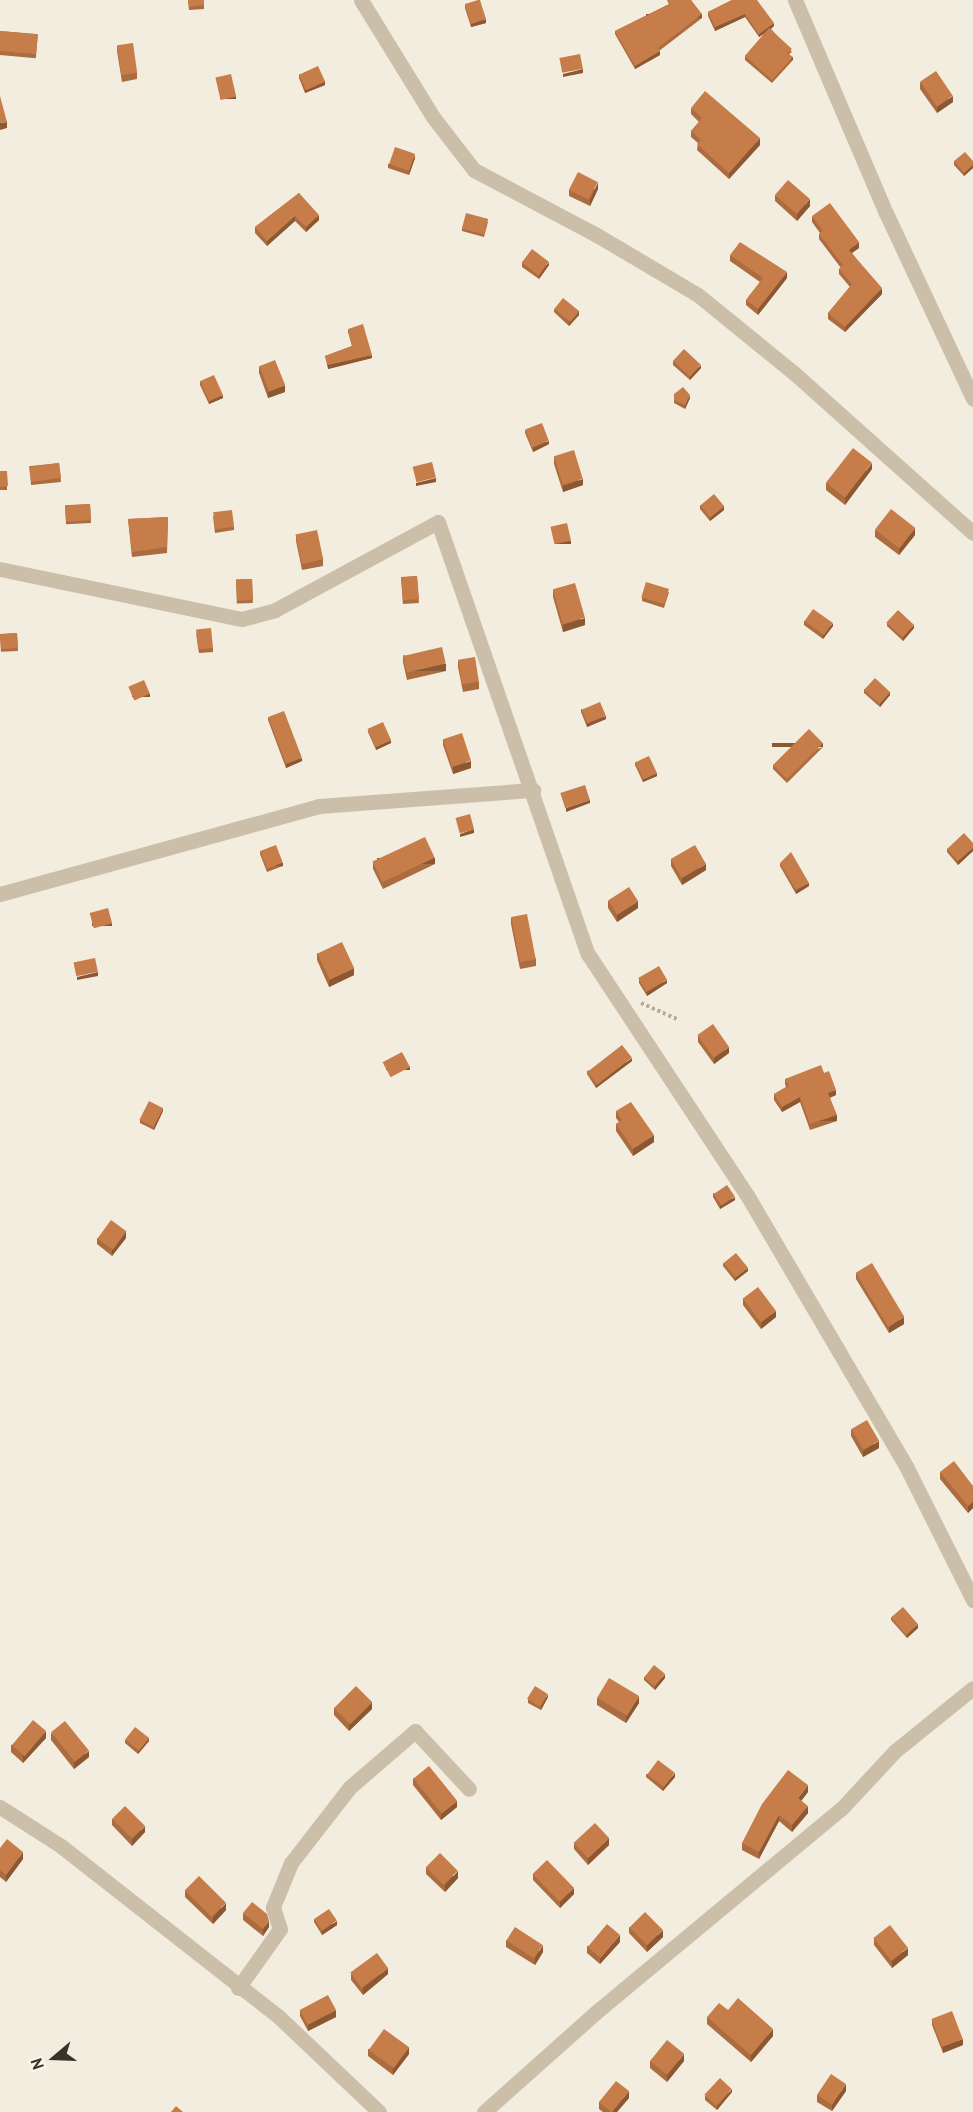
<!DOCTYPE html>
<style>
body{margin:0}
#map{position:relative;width:973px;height:2112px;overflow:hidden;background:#f3eddf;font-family:"PT Sans",sans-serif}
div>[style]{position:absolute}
.path>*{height:4px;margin-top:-2px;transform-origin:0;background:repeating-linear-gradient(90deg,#b8aa94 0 3px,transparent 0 6px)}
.street>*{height:15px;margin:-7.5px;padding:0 7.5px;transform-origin:7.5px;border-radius:7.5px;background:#ccbfaa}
.wall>*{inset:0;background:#ab6c3f;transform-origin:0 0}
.shaded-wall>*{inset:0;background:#8b5833;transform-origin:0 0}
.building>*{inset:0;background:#c77d49;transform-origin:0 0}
span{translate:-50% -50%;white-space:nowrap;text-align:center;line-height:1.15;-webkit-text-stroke:5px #faf6ec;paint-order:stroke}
.north{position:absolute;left:24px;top:2028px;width:60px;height:60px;-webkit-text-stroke:4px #faf6ec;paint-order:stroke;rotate:251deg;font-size:16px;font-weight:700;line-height:24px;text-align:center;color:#39312a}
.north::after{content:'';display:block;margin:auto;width:21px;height:27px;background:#39312a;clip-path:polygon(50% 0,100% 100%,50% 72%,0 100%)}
</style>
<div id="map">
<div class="path">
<div style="left:641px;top:1003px;width:42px;rotate:24.1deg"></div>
</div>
<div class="street">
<div style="left:361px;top:0;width:137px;rotate:58.4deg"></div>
<div style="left:433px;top:117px;width:67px;rotate:52.3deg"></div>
<div style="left:474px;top:170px;width:137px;rotate:27.9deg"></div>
<div style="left:595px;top:234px;width:120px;rotate:30.6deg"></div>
<div style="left:698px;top:295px;width:124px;rotate:39.1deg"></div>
<div style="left:794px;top:373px;width:240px;rotate:41.8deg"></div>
<div style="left:795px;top:0;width:232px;rotate:66.9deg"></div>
<div style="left:886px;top:213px;width:205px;rotate:64.9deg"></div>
<div style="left:0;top:569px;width:247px;rotate:11.7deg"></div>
<div style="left:242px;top:619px;width:34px;rotate:-15deg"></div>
<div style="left:275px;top:610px;width:185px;rotate:-28.4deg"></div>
<div style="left:438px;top:522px;width:457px;rotate:70.9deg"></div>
<div style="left:588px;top:954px;width:289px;rotate:56.6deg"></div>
<div style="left:747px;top:1195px;width:316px;rotate:59.6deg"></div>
<div style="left:907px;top:1468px;width:148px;rotate:63.4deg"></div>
<div style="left:0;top:894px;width:331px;rotate:-15.4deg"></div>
<div style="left:319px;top:806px;width:215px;rotate:-4.3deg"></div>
<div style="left:0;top:1807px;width:72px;rotate:32.6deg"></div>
<div style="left:61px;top:1846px;width:277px;rotate:38.1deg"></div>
<div style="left:279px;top:2017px;width:138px;rotate:43.5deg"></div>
<div style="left:238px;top:1988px;width:72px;rotate:-54.6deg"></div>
<div style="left:280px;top:1929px;width:23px;rotate:-108deg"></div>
<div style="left:273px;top:1907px;width:48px;rotate:-67.8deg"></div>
<div style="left:291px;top:1863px;width:96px;rotate:-52.2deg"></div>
<div style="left:350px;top:1787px;width:86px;rotate:-40.7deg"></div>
<div style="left:415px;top:1731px;width:79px;rotate:47deg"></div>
<div style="left:484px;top:2112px;width:149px;rotate:-41.7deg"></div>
<div style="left:595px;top:2013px;width:320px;rotate:-39.7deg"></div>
<div style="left:841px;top:1809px;width:79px;rotate:-47deg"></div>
<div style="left:895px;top:1751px;width:100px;rotate:-38.9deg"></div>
</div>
<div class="wall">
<div style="clip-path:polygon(188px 0,204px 0,204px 9px,189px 10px)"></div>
<div style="clip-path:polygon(667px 0,691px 0,702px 18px,659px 51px,660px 55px,635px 69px,615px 34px,615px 31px,669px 4px)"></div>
<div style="clip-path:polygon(732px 0,774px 26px,771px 29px,792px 52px,789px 54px,793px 60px,772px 83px,745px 60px,745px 56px,764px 34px,759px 37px,745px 17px,715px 31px,708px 16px,708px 12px)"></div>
<div style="clip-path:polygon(465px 4px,486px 23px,471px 27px,465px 8px)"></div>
<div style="left:0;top:31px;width:38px;height:24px;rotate:5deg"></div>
<div style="clip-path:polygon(117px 45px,137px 73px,137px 79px,122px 82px,117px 51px)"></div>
<div style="clip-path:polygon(299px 74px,325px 85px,305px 93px,299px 78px)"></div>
<div style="clip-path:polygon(920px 82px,953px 102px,937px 113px,920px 89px)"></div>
<div style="clip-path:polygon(691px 108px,760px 145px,729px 179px,697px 150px,698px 143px,691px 137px,691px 131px,699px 122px,691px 114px)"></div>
<div style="clip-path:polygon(415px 158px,409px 175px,388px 168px,388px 164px)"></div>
<div style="clip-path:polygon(954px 161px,973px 161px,973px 168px,964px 176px,954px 165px)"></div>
<div style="clip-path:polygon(598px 189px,590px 206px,569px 196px,569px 190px)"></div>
<div style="clip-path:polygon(299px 193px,319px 220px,306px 232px,295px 221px,267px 246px,255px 233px,255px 227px)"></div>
<div style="clip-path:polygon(775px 195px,810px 206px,797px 221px,775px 201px)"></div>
<div style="clip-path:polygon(812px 216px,859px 248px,852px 253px,882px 294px,845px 332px,828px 319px,828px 313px,850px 287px,839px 274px,839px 269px,841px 268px,819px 239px,819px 234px,820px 233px,812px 222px)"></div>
<div style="clip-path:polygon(488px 222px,484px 237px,462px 231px,462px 228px)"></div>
<div style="clip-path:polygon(730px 255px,787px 278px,758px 315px,746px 305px,746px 300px,760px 282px,730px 261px)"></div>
<div style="clip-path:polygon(522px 263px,549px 265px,539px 279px,522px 267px)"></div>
<div style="clip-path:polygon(554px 309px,579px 315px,569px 326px,554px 312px)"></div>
<div style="clip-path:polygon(348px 329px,372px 358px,328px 369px,325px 356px,352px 346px,348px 332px)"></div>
<div style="clip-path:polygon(673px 361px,701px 368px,690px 380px,673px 365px)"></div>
<div style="clip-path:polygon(259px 366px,285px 392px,268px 398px,259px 373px)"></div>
<div style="clip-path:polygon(200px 381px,223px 398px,209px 404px,200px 385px)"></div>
<div style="clip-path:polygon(674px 394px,690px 398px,685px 409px,674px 403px)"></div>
<div style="clip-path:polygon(525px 430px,549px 444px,533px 452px,525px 433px)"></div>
<div style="clip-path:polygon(554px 457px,583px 485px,563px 492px,554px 464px)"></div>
<div style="left:59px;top:463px;width:19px;height:30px;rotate:84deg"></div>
<div style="clip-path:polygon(872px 469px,845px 505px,826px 490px,826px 483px)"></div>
<div style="left:0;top:471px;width:7px;height:19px"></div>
<div style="left:90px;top:504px;width:19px;height:25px;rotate:87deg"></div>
<div style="clip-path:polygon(700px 505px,724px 510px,710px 521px,700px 509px)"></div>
<div style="clip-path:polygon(213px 516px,234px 527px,234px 530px,215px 533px)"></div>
<div style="clip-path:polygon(168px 517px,167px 553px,132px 557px,128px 519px)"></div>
<div style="clip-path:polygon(875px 530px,915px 535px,899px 555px,875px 537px)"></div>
<div style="clip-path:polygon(296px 535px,323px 559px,323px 566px,302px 570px,296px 541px)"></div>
<div style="left:417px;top:576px;width:27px;height:16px;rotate:86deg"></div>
<div style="left:252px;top:579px;width:24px;height:16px;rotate:88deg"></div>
<div style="clip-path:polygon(553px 590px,585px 625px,563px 632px,553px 597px)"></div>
<div style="clip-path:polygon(669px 592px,664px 608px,642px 601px,642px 597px)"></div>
<div style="clip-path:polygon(804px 621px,833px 626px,823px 639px,804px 625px)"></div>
<div style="clip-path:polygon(887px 623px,914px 628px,903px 641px,887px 626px)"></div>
<div style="left:17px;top:633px;width:18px;height:17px;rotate:87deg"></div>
<div style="clip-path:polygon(196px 633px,213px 648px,213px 652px,199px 653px)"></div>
<div style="clip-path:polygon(403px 655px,446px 671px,407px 680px,403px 662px)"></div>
<div style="clip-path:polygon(458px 660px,479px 682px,479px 689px,463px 692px,458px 667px)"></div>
<div style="clip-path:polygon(864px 689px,890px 695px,880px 707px,864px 693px)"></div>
<div style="clip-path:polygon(581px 709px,606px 719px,587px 727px,581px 712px)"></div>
<div style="clip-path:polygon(268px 717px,302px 761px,286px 768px,268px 720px)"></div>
<div style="clip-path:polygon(368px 729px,391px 743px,376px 750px,368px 732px)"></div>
<div style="clip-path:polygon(443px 739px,471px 768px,453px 774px,443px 745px)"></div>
<div style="clip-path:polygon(823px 747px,787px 783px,773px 769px,773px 765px)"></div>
<div style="clip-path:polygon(635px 762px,657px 776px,643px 782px,635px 765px)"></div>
<div style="clip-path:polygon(973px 843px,973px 851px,958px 865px,947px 852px,947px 849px)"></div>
<div style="clip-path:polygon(260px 851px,283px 866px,267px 872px,260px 854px)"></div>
<div style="clip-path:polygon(671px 859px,706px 870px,682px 885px,671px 866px)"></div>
<div style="clip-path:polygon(373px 863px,435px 864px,383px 889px,373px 869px)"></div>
<div style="clip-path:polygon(780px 863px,809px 886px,796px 894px,780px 866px)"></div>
<div style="clip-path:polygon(608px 901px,638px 908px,617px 922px,608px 908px)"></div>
<div style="clip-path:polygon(511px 917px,536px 959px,536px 966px,520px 969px,511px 924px)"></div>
<div style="clip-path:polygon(317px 953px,354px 975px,329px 987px,317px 960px)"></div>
<div style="clip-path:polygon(639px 979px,667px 983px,647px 996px,639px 983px)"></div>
<div style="clip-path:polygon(698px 1035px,729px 1053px,714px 1064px,698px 1042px)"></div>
<div style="clip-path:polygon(632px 1061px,596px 1088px,587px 1074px,587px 1071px)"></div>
<div style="clip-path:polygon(824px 1073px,836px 1095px,830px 1098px,837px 1121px,810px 1130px,800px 1102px,782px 1112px,774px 1100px,774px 1094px,786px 1087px,785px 1084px,785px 1079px)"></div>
<div style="clip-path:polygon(163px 1111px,154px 1130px,140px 1123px,140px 1120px)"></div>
<div style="clip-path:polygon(616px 1111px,654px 1142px,633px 1156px,616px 1131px,616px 1124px,619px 1122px,616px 1118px)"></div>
<div style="clip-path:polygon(713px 1193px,735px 1200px,720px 1209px,713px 1197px)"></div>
<div style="clip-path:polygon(97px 1238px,126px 1238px,112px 1256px,97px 1244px)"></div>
<div style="clip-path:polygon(723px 1263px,748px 1271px,735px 1281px,723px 1266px)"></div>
<div style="clip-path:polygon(856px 1273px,904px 1324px,889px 1333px,856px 1279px)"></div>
<div style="clip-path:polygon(743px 1298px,776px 1317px,761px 1329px,743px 1305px)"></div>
<div style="clip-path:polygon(851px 1429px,879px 1448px,863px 1457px,851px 1436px)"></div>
<div style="clip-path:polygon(940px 1472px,973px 1486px,973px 1508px,968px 1513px,940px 1479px)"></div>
<div style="clip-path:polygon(891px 1617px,918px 1628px,907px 1638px,891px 1620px)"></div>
<div style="clip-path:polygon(644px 1677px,665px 1678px,655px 1690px,644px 1680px)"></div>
<div style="clip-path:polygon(548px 1697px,541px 1710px,528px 1703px,528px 1699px)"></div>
<div style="clip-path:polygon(597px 1698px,639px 1703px,626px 1723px,597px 1705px)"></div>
<div style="clip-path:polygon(334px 1708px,372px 1709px,349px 1731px,334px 1715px)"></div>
<div style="clip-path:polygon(51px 1733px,89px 1757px,74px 1769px,51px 1740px)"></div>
<div style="clip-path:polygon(46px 1738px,23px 1763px,11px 1752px,11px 1745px)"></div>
<div style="clip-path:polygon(125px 1740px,149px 1741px,138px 1754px,125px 1743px)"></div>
<div style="clip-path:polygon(646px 1774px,675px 1777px,663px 1791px,646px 1777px)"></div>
<div style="clip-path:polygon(413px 1778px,457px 1807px,441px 1820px,413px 1785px)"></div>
<div style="clip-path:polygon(808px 1792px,801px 1801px,808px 1813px,792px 1832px,779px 1821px,759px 1859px,742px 1850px,742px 1843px)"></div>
<div style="clip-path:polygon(112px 1819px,145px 1832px,132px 1846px,112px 1825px)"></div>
<div style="clip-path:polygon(574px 1843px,609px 1845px,588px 1865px,574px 1849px)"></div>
<div style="clip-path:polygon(0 1848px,23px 1859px,6px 1882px,0 1877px)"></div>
<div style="clip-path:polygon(426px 1867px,458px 1878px,445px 1892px,426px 1874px)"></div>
<div style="clip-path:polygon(533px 1874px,574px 1894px,560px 1908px,533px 1880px)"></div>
<div style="clip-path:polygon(185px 1890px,226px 1910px,213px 1924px,185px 1897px)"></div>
<div style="clip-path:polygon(243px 1913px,269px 1927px,263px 1936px,243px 1920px)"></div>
<div style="clip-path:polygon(314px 1919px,337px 1925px,322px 1935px,314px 1922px)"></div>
<div style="clip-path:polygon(629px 1927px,663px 1937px,647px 1952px,629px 1933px)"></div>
<div style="clip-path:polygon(874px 1938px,908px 1955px,892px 1968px,874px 1945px)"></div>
<div style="clip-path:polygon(506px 1940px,543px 1952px,535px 1965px,506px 1947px)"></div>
<div style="clip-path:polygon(620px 1942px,600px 1964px,587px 1953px,587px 1946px)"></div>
<div style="clip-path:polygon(351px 1974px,388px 1974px,363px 1995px,351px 1980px)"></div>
<div style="clip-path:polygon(300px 2010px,336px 2017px,308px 2031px,300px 2016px)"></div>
<div style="clip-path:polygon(707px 2017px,773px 2036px,751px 2062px,707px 2024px)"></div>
<div style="clip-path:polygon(932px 2019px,963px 2045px,943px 2053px,932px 2025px)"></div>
<div style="clip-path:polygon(368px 2049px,409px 2054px,393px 2075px,368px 2056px)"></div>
<div style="clip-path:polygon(650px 2061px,684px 2061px,667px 2082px,650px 2068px)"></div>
<div style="clip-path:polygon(846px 2091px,832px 2111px,817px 2102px,817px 2095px)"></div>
<div style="clip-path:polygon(732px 2092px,717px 2110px,705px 2100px,705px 2096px)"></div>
<div style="clip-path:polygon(629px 2098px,617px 2112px,603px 2112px,599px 2109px,599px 2102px)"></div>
</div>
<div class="shaded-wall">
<div style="left:702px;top:14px;width:4px;height:56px;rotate:90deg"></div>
<div style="clip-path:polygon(745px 14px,745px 17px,715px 31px,715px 27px)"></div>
<div style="clip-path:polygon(486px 19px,486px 23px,471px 27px,471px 24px)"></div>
<div style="clip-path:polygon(774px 23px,774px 26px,759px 37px,759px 34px)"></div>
<div style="clip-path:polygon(660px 51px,660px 55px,635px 69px,635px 66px)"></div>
<div style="left:793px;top:57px;width:3px;height:31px;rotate:90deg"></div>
<div style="clip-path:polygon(583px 69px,583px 73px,563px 77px,563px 74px)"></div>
<div style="clip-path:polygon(325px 81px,325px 85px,305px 93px,305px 90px)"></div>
<div style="left:236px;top:96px;width:3px;height:16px;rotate:90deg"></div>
<div style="clip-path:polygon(953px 96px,953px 102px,937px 113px,937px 107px)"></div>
<div style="clip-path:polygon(7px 122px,7px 128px,0 130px,0 123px)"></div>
<div style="clip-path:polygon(760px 138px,760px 145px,729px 179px,729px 173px)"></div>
<div style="clip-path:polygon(415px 154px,415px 158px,409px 175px,409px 171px)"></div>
<div style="clip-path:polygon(973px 165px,973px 168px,964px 176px,964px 173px)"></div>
<div style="clip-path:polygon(598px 182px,598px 189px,590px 206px,590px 200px)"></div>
<div style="clip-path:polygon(810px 199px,810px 206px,797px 221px,797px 214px)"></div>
<div style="clip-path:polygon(319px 215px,319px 220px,306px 232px,306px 227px)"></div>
<div style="clip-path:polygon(295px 216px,295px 221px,267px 246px,267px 241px)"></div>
<div style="clip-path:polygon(859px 242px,859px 248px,849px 255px,849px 250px)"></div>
<div style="clip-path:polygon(549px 262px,549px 265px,539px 279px,539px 276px)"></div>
<div style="clip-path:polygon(787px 272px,787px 278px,758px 315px,758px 309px)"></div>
<div style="clip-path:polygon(882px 288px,882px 294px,845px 332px,845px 327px)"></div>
<div style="clip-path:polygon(579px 311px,579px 315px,569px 326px,569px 322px)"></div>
<div style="clip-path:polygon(372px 355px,372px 358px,328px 369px,328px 365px)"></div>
<div style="clip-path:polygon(701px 365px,701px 368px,690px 380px,690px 377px)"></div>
<div style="clip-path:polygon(285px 385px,285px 392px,268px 398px,268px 392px)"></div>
<div style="clip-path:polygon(223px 395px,223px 398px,209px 404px,209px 401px)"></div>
<div style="clip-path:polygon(690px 395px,690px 398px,685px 409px,685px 405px)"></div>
<div style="clip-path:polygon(549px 441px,549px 444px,533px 452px,533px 448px)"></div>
<div style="clip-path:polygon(872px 463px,872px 469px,845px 505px,845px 498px)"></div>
<div style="clip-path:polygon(436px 478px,436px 482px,416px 486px,416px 483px)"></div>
<div style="clip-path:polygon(583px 479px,583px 485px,563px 492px,563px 486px)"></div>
<div style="clip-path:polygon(724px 506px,724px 510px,710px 521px,710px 517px)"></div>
<div style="clip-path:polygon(915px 528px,915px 535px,899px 555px,899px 548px)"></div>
<div style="left:571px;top:541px;width:3px;height:16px;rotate:90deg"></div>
<div style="clip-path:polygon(585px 618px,585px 625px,563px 632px,563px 625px)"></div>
<div style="clip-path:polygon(833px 623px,833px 626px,823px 639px,823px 635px)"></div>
<div style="clip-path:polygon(914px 625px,914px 628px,903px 641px,903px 637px)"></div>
<div style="left:446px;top:664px;width:7px;height:40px;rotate:90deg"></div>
<div style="clip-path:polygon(890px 692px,890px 695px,880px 707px,880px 703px)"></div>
<div style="left:150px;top:694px;width:3px;height:18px;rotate:90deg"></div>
<div style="clip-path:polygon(606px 716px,606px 719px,587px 727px,587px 723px)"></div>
<div style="clip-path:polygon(391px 740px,391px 743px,376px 750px,376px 747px)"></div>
<div style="left:823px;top:743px;width:4px;height:51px;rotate:90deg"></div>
<div style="clip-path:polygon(302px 758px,302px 761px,286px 768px,286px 764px)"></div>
<div style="clip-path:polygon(471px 761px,471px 768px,453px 774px,453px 767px)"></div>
<div style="clip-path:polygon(657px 773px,657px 776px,643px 782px,643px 779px)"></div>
<div style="clip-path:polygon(590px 800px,590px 803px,566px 812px,566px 808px)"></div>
<div style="clip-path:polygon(474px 829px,474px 833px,460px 837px,460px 834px)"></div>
<div style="clip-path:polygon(973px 848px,973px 851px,958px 865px,958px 861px)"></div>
<div style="left:435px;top:858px;width:6px;height:58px;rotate:90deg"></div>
<div style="left:283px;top:863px;width:3px;height:17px;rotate:90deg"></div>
<div style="clip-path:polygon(706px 864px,706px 870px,682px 885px,682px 878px)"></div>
<div style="clip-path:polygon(809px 883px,809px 886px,796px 894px,796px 890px)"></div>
<div style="clip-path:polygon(638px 901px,638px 908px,617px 922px,617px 915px)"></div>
<div style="left:112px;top:923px;width:3px;height:20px;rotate:90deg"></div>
<div style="clip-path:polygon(354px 968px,354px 975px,329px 987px,329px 980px)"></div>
<div style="clip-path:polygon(98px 972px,98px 976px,77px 980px,77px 977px)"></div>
<div style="clip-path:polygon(667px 980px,667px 983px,647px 996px,647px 992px)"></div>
<div style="clip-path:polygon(729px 1047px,729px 1053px,714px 1064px,714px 1058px)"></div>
<div style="clip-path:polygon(632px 1058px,632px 1061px,596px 1088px,596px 1084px)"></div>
<div style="left:410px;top:1067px;width:3px;height:24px;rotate:90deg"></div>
<div style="clip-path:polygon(836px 1090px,836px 1095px,828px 1098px,828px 1093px)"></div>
<div style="clip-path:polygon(800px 1097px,800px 1102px,782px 1112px,782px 1107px)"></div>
<div style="clip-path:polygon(163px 1108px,163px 1111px,154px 1130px,154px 1126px)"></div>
<div style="left:837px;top:1115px;width:6px;height:28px;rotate:90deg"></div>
<div style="clip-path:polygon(654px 1135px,654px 1142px,633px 1156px,633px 1149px)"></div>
<div style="clip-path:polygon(735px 1197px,735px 1200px,720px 1209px,720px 1206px)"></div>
<div style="clip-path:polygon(126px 1231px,126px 1238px,112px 1256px,112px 1249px)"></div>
<div style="clip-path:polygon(748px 1268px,748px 1271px,735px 1281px,735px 1278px)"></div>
<div style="clip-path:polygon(776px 1311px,776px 1317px,761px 1329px,761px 1322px)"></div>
<div style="clip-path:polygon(904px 1317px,904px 1324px,889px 1333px,889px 1327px)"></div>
<div style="clip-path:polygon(879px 1441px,879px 1448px,863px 1457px,863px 1451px)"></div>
<div style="clip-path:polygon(973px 1502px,973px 1508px,968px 1513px,968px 1506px)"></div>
<div style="clip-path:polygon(918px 1624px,918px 1628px,907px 1638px,907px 1635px)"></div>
<div style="clip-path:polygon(665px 1674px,665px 1678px,655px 1690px,655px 1686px)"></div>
<div style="clip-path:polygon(548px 1694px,548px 1697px,541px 1710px,541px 1707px)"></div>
<div style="clip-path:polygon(639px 1696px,639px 1703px,626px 1723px,626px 1717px)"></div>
<div style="clip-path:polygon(372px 1702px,372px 1709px,349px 1731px,349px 1724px)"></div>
<div style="clip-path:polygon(46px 1731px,46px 1738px,23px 1763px,23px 1756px)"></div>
<div style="clip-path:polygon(149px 1738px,149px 1741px,138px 1754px,138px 1751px)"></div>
<div style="clip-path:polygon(89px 1751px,89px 1757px,74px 1769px,74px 1762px)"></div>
<div style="clip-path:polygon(675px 1773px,675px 1777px,663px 1791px,663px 1788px)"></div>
<div style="clip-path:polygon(808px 1785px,808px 1792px,798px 1805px,798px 1798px)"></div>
<div style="clip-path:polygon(457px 1801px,457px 1807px,441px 1820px,441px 1814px)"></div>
<div style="clip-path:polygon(808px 1806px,808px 1813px,792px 1832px,792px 1825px)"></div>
<div style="clip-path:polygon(779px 1815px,779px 1821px,759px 1859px,759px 1852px)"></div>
<div style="clip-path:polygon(145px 1826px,145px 1832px,132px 1846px,132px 1839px)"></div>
<div style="clip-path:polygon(609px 1838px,609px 1845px,588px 1865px,588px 1858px)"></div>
<div style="clip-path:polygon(23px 1852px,23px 1859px,6px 1882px,6px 1875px)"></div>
<div style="clip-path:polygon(458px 1871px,458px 1878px,445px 1892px,445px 1885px)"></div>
<div style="clip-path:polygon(574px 1888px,574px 1894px,560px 1908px,560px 1901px)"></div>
<div style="clip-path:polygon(226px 1903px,226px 1910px,213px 1924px,213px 1917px)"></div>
<div style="clip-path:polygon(269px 1921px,269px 1927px,263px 1936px,263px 1929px)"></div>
<div style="clip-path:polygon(337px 1921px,337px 1925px,322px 1935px,322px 1931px)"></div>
<div style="clip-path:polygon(663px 1930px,663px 1937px,647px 1952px,647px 1945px)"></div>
<div style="clip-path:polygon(620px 1935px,620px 1942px,600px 1964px,600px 1958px)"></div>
<div style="clip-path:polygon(543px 1945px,543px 1952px,535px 1965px,535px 1958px)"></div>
<div style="clip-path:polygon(908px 1948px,908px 1955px,892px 1968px,892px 1961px)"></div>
<div style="clip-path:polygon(388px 1968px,388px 1974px,363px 1995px,363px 1988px)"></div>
<div style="clip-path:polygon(336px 2010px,336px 2017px,308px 2031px,308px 2024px)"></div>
<div style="clip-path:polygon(773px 2029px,773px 2036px,751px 2062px,751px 2055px)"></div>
<div style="clip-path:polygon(963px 2039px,963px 2045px,943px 2053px,943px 2046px)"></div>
<div style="clip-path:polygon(409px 2047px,409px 2054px,393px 2075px,393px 2068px)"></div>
<div style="clip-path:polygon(684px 2054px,684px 2061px,667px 2082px,667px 2075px)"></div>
<div style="clip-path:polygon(846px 2084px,846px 2091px,832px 2111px,832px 2105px)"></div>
<div style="clip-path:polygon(732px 2089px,732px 2092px,717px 2110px,717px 2107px)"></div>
<div style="clip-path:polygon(629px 2091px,629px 2098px,617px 2112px,612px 2112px)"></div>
</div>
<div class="building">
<div style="clip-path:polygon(188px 0,204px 0,204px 5px,189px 7px)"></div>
<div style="clip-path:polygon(478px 0,480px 0,486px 19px,471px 24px,465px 4px)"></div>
<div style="clip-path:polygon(668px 0,691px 0,702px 14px,658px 48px,660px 51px,635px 66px,615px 31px,670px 4px)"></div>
<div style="clip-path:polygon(732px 0,757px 0,774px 23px,759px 34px,745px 14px,715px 27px,708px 12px)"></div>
<div style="clip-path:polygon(769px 28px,792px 49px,787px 53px,793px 57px,772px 80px,745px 56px)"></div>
<div style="left:0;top:31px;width:38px;height:20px;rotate:5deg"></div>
<div style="left:133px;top:43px;width:30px;height:16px;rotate:82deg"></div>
<div style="left:580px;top:54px;width:15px;height:21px;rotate:79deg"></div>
<div style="left:318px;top:66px;width:17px;height:21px;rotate:65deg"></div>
<div style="left:936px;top:71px;width:30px;height:19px;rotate:56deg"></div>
<div style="left:231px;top:74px;width:23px;height:16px;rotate:77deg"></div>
<div style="clip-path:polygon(705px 91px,760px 138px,729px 173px,697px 144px,701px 140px,691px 131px,702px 118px,691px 108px)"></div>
<div style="clip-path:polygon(0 96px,7px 122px,0 123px)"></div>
<div style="left:395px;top:147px;width:21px;height:18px;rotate:19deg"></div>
<div style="clip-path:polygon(965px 152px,973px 161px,973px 165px,964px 173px,954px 161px)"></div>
<div style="left:578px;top:172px;width:22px;height:20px;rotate:27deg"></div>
<div style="left:788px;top:180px;width:29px;height:20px;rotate:41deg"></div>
<div style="clip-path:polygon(299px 193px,319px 215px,306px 227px,295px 216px,267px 241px,255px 227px)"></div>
<div style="clip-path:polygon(830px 203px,859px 242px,849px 250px,882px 288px,845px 327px,828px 313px,852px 284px,839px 269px,843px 265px,819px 234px,823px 231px,812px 216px)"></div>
<div style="left:466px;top:213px;width:23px;height:16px;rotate:15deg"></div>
<div style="clip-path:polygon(740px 242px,787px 272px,758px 309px,746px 300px,763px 278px,730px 255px)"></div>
<div style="left:532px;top:249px;width:21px;height:17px;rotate:37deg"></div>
<div style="left:563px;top:298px;width:21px;height:14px;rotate:39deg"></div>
<div style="clip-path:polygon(363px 324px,372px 355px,328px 365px,325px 356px,352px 346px,348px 329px)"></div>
<div style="left:684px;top:349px;width:23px;height:16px;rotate:43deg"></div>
<div style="left:275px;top:360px;width:27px;height:17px;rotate:68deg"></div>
<div style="left:214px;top:375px;width:22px;height:15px;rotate:66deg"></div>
<div style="clip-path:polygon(683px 387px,690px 395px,685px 405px,674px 400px,674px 394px)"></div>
<div style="left:542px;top:423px;width:19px;height:18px;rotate:69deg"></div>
<div style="left:853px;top:448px;width:24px;height:44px;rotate:38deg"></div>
<div style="left:574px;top:450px;width:30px;height:21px;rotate:73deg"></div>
<div style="left:432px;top:462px;width:16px;height:20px;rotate:76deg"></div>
<div style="left:59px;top:463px;width:15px;height:30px;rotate:82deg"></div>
<div style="clip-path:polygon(0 471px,7px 471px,8px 486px,0 487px)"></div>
<div style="left:714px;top:494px;width:16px;height:18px;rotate:50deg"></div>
<div style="left:90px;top:504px;width:16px;height:25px;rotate:86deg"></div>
<div style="left:891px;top:509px;width:31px;height:26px;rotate:38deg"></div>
<div style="left:232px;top:510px;width:17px;height:19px;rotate:83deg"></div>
<div style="clip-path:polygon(168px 517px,167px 547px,132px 552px,128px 519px)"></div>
<div style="left:567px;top:523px;width:18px;height:17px;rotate:77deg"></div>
<div style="left:317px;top:530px;width:30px;height:22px;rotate:78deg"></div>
<div style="left:417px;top:576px;width:23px;height:16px;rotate:85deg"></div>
<div style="left:252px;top:579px;width:21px;height:16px;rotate:87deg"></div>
<div style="left:646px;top:582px;width:24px;height:16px;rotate:17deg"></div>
<div style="left:575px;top:583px;width:36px;height:23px;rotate:74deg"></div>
<div style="left:813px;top:609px;width:24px;height:15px;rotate:35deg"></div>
<div style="left:898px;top:610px;width:22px;height:17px;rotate:43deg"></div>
<div style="left:211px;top:628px;width:20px;height:15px;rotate:84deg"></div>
<div style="left:17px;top:633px;width:15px;height:17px;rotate:86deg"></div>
<div style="left:442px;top:647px;width:17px;height:40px;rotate:77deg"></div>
<div style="left:475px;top:657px;width:25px;height:17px;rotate:81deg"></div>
<div style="left:875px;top:678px;width:21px;height:16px;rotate:43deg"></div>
<div style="left:144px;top:680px;width:15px;height:17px;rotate:67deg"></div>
<div style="left:600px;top:702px;width:15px;height:20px;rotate:67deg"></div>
<div style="left:284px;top:711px;width:50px;height:17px;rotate:69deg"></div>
<div style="left:383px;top:722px;width:20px;height:17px;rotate:66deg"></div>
<div style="left:809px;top:729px;width:20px;height:51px;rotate:45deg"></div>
<div style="left:462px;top:733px;width:29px;height:20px;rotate:72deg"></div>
<div style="left:649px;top:756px;width:19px;height:15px;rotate:65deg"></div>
<div style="left:585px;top:785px;width:16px;height:26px;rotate:72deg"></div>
<div style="left:470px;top:814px;width:16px;height:15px;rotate:75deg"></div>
<div style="clip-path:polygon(964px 833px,973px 843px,973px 848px,958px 861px,947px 849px)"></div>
<div style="left:425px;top:837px;width:23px;height:58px;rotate:65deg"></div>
<div style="left:276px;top:845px;width:19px;height:17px;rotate:69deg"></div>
<div style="left:695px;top:845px;width:22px;height:28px;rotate:60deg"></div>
<div style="clip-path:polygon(791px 852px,809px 883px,796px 890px,780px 863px)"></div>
<div style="left:629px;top:887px;width:17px;height:25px;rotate:57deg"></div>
<div style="left:108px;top:908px;width:16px;height:19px;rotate:75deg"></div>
<div style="left:527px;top:914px;width:46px;height:16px;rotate:79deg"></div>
<div style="left:342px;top:942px;width:29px;height:27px;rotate:65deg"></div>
<div style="left:95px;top:958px;width:14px;height:22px;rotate:78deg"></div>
<div style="left:659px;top:966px;width:16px;height:24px;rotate:60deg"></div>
<div style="left:713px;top:1024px;width:28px;height:19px;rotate:55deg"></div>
<div style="left:622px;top:1045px;width:16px;height:44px;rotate:52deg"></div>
<div style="left:402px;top:1052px;width:17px;height:22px;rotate:62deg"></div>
<div style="clip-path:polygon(821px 1065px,824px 1073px,829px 1071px,836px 1090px,828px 1093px,837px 1115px,810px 1124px,800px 1097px,782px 1107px,774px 1094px,789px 1086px,785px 1079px)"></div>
<div style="left:149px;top:1101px;width:16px;height:21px;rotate:27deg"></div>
<div style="clip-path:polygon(631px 1102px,654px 1135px,633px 1149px,616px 1124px,622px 1120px,616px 1111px)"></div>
<div style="left:727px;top:1185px;width:14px;height:16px;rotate:56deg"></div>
<div style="left:111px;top:1220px;width:19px;height:23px;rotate:36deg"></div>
<div style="left:736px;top:1253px;width:19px;height:16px;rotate:51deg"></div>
<div style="left:872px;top:1263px;width:63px;height:19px;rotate:59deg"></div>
<div style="left:758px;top:1287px;width:30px;height:19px;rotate:53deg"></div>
<div style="left:867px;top:1420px;width:24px;height:18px;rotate:60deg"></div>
<div style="clip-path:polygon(954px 1461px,973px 1486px,973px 1502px,968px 1506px,940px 1472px)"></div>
<div style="left:903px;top:1607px;width:23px;height:16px;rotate:49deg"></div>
<div style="left:654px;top:1665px;width:14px;height:16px;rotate:39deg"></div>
<div style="left:609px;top:1678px;width:35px;height:23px;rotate:31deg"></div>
<div style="left:356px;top:1686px;width:23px;height:31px;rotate:45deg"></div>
<div style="left:535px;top:1686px;width:15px;height:15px;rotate:32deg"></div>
<div style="left:33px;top:1720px;width:17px;height:33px;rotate:40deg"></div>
<div style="left:65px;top:1721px;width:38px;height:18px;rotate:51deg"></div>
<div style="left:135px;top:1727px;width:18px;height:16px;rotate:38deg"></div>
<div style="left:658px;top:1760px;width:21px;height:18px;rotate:37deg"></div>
<div style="left:429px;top:1766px;width:45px;height:20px;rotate:51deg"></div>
<div style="clip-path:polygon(788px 1770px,808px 1785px,798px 1798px,808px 1806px,792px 1825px,779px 1815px,759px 1852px,742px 1843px,762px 1804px)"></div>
<div style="left:125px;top:1806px;width:28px;height:18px;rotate:45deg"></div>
<div style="left:595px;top:1823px;width:21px;height:29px;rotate:47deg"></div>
<div style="clip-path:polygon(7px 1839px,23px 1852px,6px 1875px,0 1870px,0 1848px)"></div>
<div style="left:440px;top:1853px;width:25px;height:20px;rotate:45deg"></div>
<div style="left:547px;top:1860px;width:39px;height:20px;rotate:46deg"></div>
<div style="left:199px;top:1876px;width:38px;height:20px;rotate:45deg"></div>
<div style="clip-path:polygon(252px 1902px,267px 1914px,269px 1921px,263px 1929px,243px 1913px)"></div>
<div style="left:329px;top:1909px;width:14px;height:18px;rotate:56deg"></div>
<div style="left:645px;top:1912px;width:25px;height:22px;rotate:45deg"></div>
<div style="left:607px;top:1924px;width:17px;height:30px;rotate:40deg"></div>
<div style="left:890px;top:1925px;width:29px;height:21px;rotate:52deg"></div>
<div style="left:515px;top:1927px;width:33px;height:16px;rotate:33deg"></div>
<div style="left:377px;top:1953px;width:19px;height:33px;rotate:54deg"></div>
<div style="left:328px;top:1995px;width:17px;height:32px;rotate:62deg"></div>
<div style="clip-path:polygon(738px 1998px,773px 2029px,751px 2055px,707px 2017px,719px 2003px,728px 2010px)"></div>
<div style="left:952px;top:2011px;width:30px;height:22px;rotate:69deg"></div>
<div style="left:384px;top:2029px;width:31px;height:26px;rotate:36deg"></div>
<div style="left:667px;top:2040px;width:22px;height:27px;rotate:39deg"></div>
<div style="left:831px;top:2074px;width:18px;height:25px;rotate:34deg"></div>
<div style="left:720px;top:2078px;width:16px;height:23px;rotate:43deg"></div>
<div style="clip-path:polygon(616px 2081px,629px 2091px,612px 2112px,611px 2112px,599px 2102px)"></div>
<div style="clip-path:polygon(176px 2106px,183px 2112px,171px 2112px)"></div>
</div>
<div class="north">N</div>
</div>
